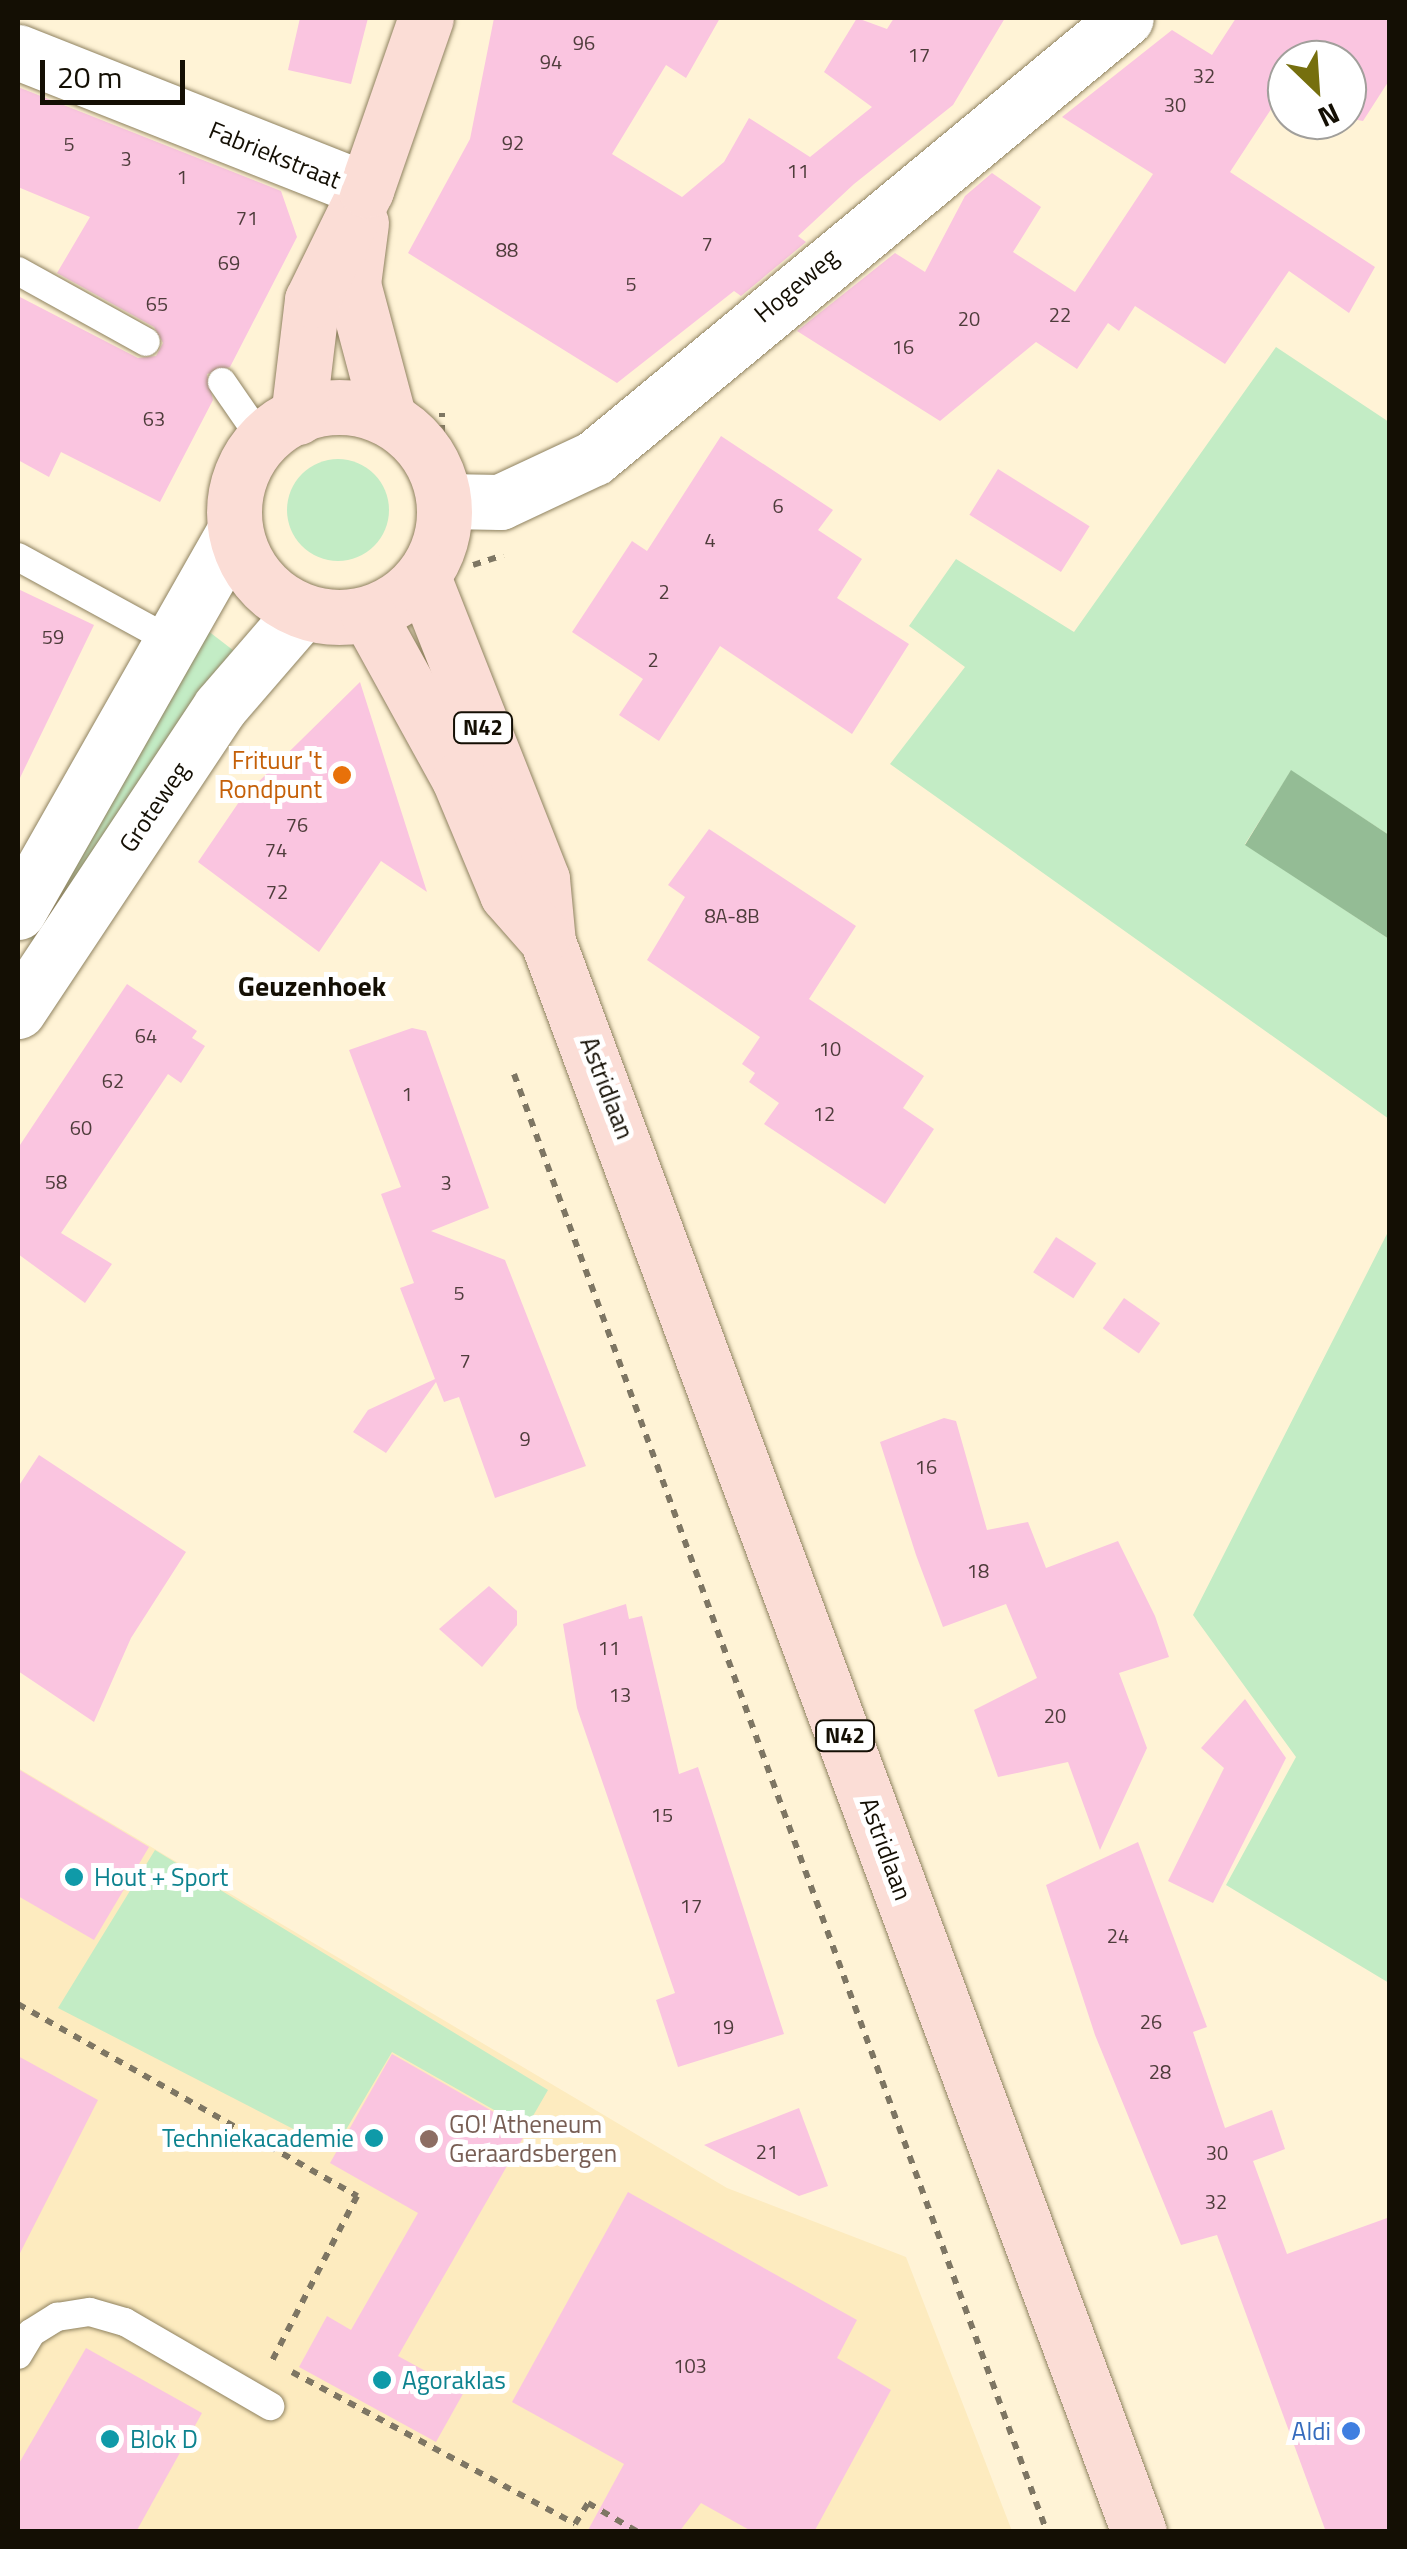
<!DOCTYPE html>
<style>
body{margin:0}
#map{position:relative;width:1407px;height:2549px;overflow:hidden;background:#fff3d6;font-family:"Titillium Web",sans-serif}
div>[style]{position:absolute}
.built>*{inset:0;background:#fdebbf}
.green>*{inset:0;background:#c3ecc5}
.round{border-radius:50%}
.forest>*{inset:0;background:#94bc95}
.building>*{inset:0;background:#fac5e0;transform-origin:0 0}
.path>*{height:6px;margin-top:-3px;transform-origin:0;background:repeating-linear-gradient(90deg,#7e7663 0 8px,transparent 0 16px)}
.roads{filter:drop-shadow(0 0 2px #8f8260) drop-shadow(0 0 2px #8f8260)}
.service>*{height:28px;margin:-14px;padding:0 14px;transform-origin:14px;border-radius:14px;background:#fff}
.minor>*{height:55px;margin:-27.5px;padding:0 27.5px;transform-origin:27.5px;border-radius:27.5px;background:#fff}
.tertiary>*{height:55px;margin:-27.5px;padding:0 27.5px;transform-origin:27.5px;border-radius:27.5px;background:#fff}
.secondary>*{height:55px;margin:-27.5px;padding:0 27.5px;transform-origin:27.5px;border-radius:27.5px;background:#fff}
.primary>*{height:55px;margin:-27.5px;padding:0 27.5px;transform-origin:27.5px;border-radius:27.5px;background:#fbddd6}
.primary>.ring{margin:-27.5px;padding:0;box-sizing:content-box;background:none;border:55px solid #fbddd6;border-radius:50%}
.dots>*{width:28px;height:28px;translate:-50% -50%;box-sizing:border-box;border:5px solid #fff;border-radius:50%}
span{translate:-50% -50%;white-space:nowrap;text-align:center;line-height:1.15;-webkit-text-stroke:10px #fff;paint-order:stroke}
.number-label{font-size:20px;color:#4e3c3b}
.number-label span{-webkit-text-stroke-width:0}
.shield-label span{padding:2px 8px;background:#fff;border:2px solid;border-radius:8px;-webkit-text-stroke-width:0}
.shield-label{font-size:22px;color:#140f04;font-weight:700}
.street-label{font-size:25px;color:#140f04}
.food-label{font-size:25px;color:#c56008}
.right{translate:-100% -50%;text-align:right}
.culture-label{font-size:25px;color:#0d838f}
.left{translate:0 -50%;text-align:left}
.education-label{font-size:25px;color:#785e54}
.shop-label{font-size:25px;color:#366cbe}
.neighbourhood-label{font-size:28px;color:#140f04;font-weight:700}
.frame{position:absolute;inset:0;border:20px solid #140f04;pointer-events:none}
.north{position:absolute;left:1267px;top:40px;width:100px;height:100px;box-sizing:border-box;background:#fff;border:2px solid #a19f9b;border-radius:50%;rotate:155deg;font-size:28px;font-weight:700;line-height:40px;text-align:center;color:#140f04}
.north::after{content:'';display:block;margin:auto;width:35px;height:45px;background:#766f0e;clip-path:polygon(50% 0,100% 100%,50% 72%,0 100%)}
.scale{position:absolute;left:40px;top:60px;width:145px;height:45px;box-sizing:border-box;border:5px solid #140f04;border-top:0;padding-left:12px;font-size:30px;line-height:35px;white-space:nowrap;color:#140f04;-webkit-text-stroke:8px #fff;paint-order:stroke}
</style>
<div id="map">
<div class="built">
<div style="clip-path:polygon(18px 1768px,727px 2188px,906px 2257px,1012px 2531px,18px 2531px,18px 2256px,55px 2178px,18px 2156px)"></div>
</div>
<div class="green">
<div style="clip-path:polygon(1276px 347px,1389px 422px,1389px 835px,1291px 771px,1245px 844px,1389px 939px,1389px 1119px,890px 764px,965px 667px,909px 626px,956px 559px,1074px 632px)"></div>
<div class="round" style="left:287px;top:459px;width:102px;height:102px"></div>
<div style="clip-path:polygon(203px 627px,238px 654px,36px 942px,26px 937px)"></div>
<div style="clip-path:polygon(1389px 1230px,1389px 1983px,1226px 1885px,1296px 1757px,1193px 1615px)"></div>
<div style="clip-path:polygon(155px 1850px,548px 2090px,526px 2128px,392px 2052px,334px 2150px,58px 2008px)"></div>
</div>
<div class="forest">
<div style="clip-path:polygon(1291px 770px,1389px 835px,1389px 939px,1245px 845px)"></div>
</div>
<div class="building">
<div style="clip-path:polygon(300px 18px,368px 18px,351px 84px,288px 70px)"></div>
<div style="clip-path:polygon(494px 18px,720px 18px,686px 78px,666px 65px,612px 154px,682px 197px,724px 162px,749px 118px,810px 157px,872px 107px,824px 72px,857px 18px,887px 29px,894px 18px,1005px 18px,953px 105px,854px 184px,798px 236px,806px 242px,741px 296px,734px 291px,617px 383px,408px 253px,470px 139px)"></div>
<div style="clip-path:polygon(1236px 18px,1390px 18px,1390px 79px,1363px 121px,1347px 118px,1347px 60px,1287px 60px,1287px 102px,1279px 97px,1230px 172px,1375px 267px,1349px 313px,1289px 271px,1225px 364px,1135px 306px,1119px 331px,1108px 323px,1077px 369px,1036px 342px,940px 421px,797px 331px,895px 253px,925px 272px,965px 196px,992px 173px,1041px 207px,1013px 252px,1075px 292px,1153px 174px,1062px 117px,1172px 30px,1212px 55px)"></div>
<div style="clip-path:polygon(18px 87px,281px 191px,297px 237px,230px 367px,207px 374px,213px 400px,160px 502px,61px 452px,49px 477px,18px 460px,18px 296px,138px 358px,156px 356px,163px 343px,154px 327px,57px 273px,90px 217px,18px 187px)"></div>
<div style="clip-path:polygon(1316px 120px,1346px 120px,1338px 134px)"></div>
<div style="clip-path:polygon(721px 436px,833px 510px,818px 530px,862px 559px,837px 598px,909px 644px,852px 734px,720px 646px,659px 741px,619px 715px,643px 679px,572px 632px,632px 541px,647px 551px)"></div>
<div style="left:998px;top:469px;width:108px;height:54px;rotate:32deg"></div>
<div style="clip-path:polygon(18px 589px,94px 625px,18px 782px)"></div>
<div style="clip-path:polygon(360px 682px,427px 892px,381px 861px,319px 952px,198px 862px,241px 799px)"></div>
<div style="clip-path:polygon(709px 829px,856px 926px,809px 999px,924px 1076px,903px 1108px,934px 1129px,885px 1204px,764px 1124px,779px 1103px,749px 1082px,755px 1073px,742px 1064px,760px 1037px,647px 960px,685px 897px,668px 885px)"></div>
<div style="clip-path:polygon(127px 984px,197px 1031px,192px 1038px,205px 1046px,181px 1083px,168px 1074px,61px 1233px,112px 1264px,85px 1303px,18px 1254px,18px 1148px)"></div>
<div style="clip-path:polygon(412px 1028px,426px 1031px,489px 1208px,431px 1231px,505px 1260px,586px 1466px,495px 1498px,459px 1397px,444px 1402px,436px 1382px,386px 1453px,353px 1432px,368px 1410px,435px 1379px,400px 1288px,414px 1283px,381px 1194px,401px 1187px,349px 1050px)"></div>
<div style="left:1056px;top:1237px;width:48px;height:42px;rotate:33deg"></div>
<div style="left:1124px;top:1298px;width:44px;height:37px;rotate:35deg"></div>
<div style="clip-path:polygon(944px 1418px,956px 1421px,987px 1530px,1028px 1522px,1046px 1568px,1118px 1541px,1155px 1616px,1169px 1657px,1119px 1673px,1147px 1748px,1100px 1850px,1068px 1762px,998px 1777px,974px 1710px,1037px 1678px,1006px 1604px,943px 1627px,916px 1555px,880px 1442px)"></div>
<div style="clip-path:polygon(39px 1455px,186px 1552px,131px 1638px,94px 1722px,18px 1671px,18px 1487px)"></div>
<div style="clip-path:polygon(489px 1586px,517px 1611px,517px 1625px,482px 1667px,439px 1629px)"></div>
<div style="clip-path:polygon(626px 1604px,629px 1619px,642px 1616px,679px 1774px,698px 1767px,784px 2034px,678px 2067px,656px 2000px,675px 1993px,577px 1708px,563px 1624px)"></div>
<div style="clip-path:polygon(1245px 1699px,1286px 1758px,1213px 1903px,1168px 1881px,1224px 1768px,1201px 1748px)"></div>
<div style="clip-path:polygon(18px 1769px,149px 1847px,94px 1940px,18px 1896px)"></div>
<div style="clip-path:polygon(1138px 1842px,1207px 2027px,1193px 2032px,1225px 2128px,1272px 2110px,1285px 2149px,1253px 2161px,1287px 2254px,1390px 2217px,1390px 2532px,1326px 2532px,1217px 2235px,1181px 2245px,1095px 2035px,1046px 1885px)"></div>
<div style="clip-path:polygon(392px 2054px,527px 2131px,398px 2356px,464px 2392px,436px 2442px,299px 2367px,327px 2316px,351px 2330px,418px 2213px,330px 2163px)"></div>
<div style="clip-path:polygon(18px 2056px,98px 2100px,18px 2257px)"></div>
<div style="clip-path:polygon(799px 2108px,828px 2186px,799px 2196px,704px 2145px)"></div>
<div style="clip-path:polygon(628px 2192px,857px 2320px,837px 2358px,891px 2390px,814px 2532px,753px 2532px,701px 2503px,679px 2532px,587px 2532px,624px 2464px,512px 2402px)"></div>
<div style="clip-path:polygon(86px 2348px,202px 2413px,136px 2532px,18px 2532px,18px 2465px)"></div>
</div>
<div class="path">
<div style="left:442px;top:449px;width:36px;rotate:-90deg"></div>
<div style="left:473px;top:565px;width:32px;rotate:-18deg"></div>
<div style="left:514px;top:1074px;width:1552px;rotate:69.92deg"></div>
<div style="left:18px;top:2004px;width:390px;rotate:29.5deg"></div>
<div style="left:357px;top:2196px;width:186px;rotate:117.3deg"></div>
<div style="left:292px;top:2372px;width:321px;rotate:28.2deg"></div>
<div style="left:575px;top:2524px;width:25px;rotate:-58deg"></div>
<div style="left:588px;top:2503px;width:58px;rotate:30.1deg"></div>
</div>
<div class="roads">
<div class="service">
<div style="left:18px;top:271px;width:146px;rotate:29deg"></div>
<div style="left:222px;top:382px;width:70px;rotate:55.4deg"></div>
<div style="left:18px;top:557px;width:177px;rotate:28.7deg"></div>
<div style="left:18px;top:2355px;width:26px;rotate:-59deg"></div>
<div style="left:31px;top:2333px;width:31px;rotate:-32deg"></div>
<div style="left:57px;top:2317px;width:33px;rotate:-9deg"></div>
<div style="left:90px;top:2312px;width:36px;rotate:16deg"></div>
<div style="left:125px;top:2322px;width:168px;rotate:30.1deg"></div>
</div>
<div class="minor">
<div style="left:18px;top:52px;width:374px;rotate:21.6deg"></div>
</div>
<div class="tertiary">
<div style="left:446px;top:501px;width:54px;rotate:1.1deg"></div>
<div style="left:500px;top:502px;width:104px;rotate:-25.1deg"></div>
<div style="left:594px;top:458px;width:690px;rotate:-39.59deg"></div>
</div>
<div class="secondary">
<div style="left:18px;top:912px;width:438px;rotate:-60.4deg"></div>
<div style="left:18px;top:1011px;width:365px;rotate:-56.4deg"></div>
<div style="left:220px;top:707px;width:125px;rotate:-49.2deg"></div>
</div>
<div class="primary">
<div style="left:361px;top:223px;width:62px;rotate:97.5deg"></div>
<div style="left:353px;top:284px;width:140px;rotate:75.1deg"></div>
<div class="ring" style="left:234px;top:407px;width:155px;height:155px"></div>
<div style="left:298px;top:417px;width:118px;rotate:-83.2deg"></div>
<div style="left:312px;top:300px;width:123px;rotate:-63.9deg"></div>
<div style="left:366px;top:190px;width:182px;rotate:-70.8deg"></div>
<div style="left:423px;top:577px;width:325px;rotate:68.5deg"></div>
<div style="left:542px;top:879px;width:63px;rotate:84.6deg"></div>
<div style="left:548px;top:942px;width:1696px;rotate:69.61deg"></div>
<div style="left:368px;top:614px;width:188px;rotate:61.1deg"></div>
<div style="left:459px;top:779px;width:125px;rotate:67.3deg"></div>
<div style="left:507px;top:894px;width:55px;rotate:48.7deg"></div>
</div>
</div>
<div class="dots">
<div style="left:342px;top:775px;background:#e8710a"></div>
<div style="left:74px;top:1877px;background:#0f9aa8"></div>
<div style="left:374px;top:2138px;background:#0f9aa8"></div>
<div style="left:429px;top:2139px;background:#8d6e63"></div>
<div style="left:382px;top:2380px;background:#0f9aa8"></div>
<div style="left:1351px;top:2431px;background:#3f7fe0"></div>
<div style="left:110px;top:2439px;background:#0f9aa8"></div>
</div>
<div class="number-label">
<span style="left:584px;top:42px">96</span>
<span style="left:919px;top:54px">17</span>
<span style="left:551px;top:61px">94</span>
<span style="left:1204px;top:75px">32</span>
<span style="left:1175px;top:104px">30</span>
<span style="left:513px;top:142px">92</span>
<span style="left:69px;top:143px">5</span>
<span style="left:126px;top:158px">3</span>
<span style="left:798px;top:170px">11</span>
<span style="left:182px;top:176px">1</span>
<span style="left:247px;top:217px">71</span>
<span style="left:707px;top:243px">7</span>
<span style="left:507px;top:249px">88</span>
<span style="left:229px;top:262px">69</span>
<span style="left:631px;top:283px">5</span>
<span style="left:157px;top:303px">65</span>
<span style="left:1060px;top:314px">22</span>
<span style="left:969px;top:318px">20</span>
<span style="left:903px;top:346px">16</span>
<span style="left:154px;top:418px">63</span>
<span style="left:778px;top:505px">6</span>
<span style="left:710px;top:539px">4</span>
<span style="left:664px;top:591px">2</span>
<span style="left:53px;top:636px">59</span>
<span style="left:653px;top:659px">2</span>
<span style="left:297px;top:824px">76</span>
<span style="left:276px;top:849px">74</span>
<span style="left:277px;top:891px">72</span>
<span style="left:732px;top:915px">8A-8B</span>
<span style="left:146px;top:1035px">64</span>
<span style="left:830px;top:1048px">10</span>
<span style="left:113px;top:1080px">62</span>
<span style="left:407px;top:1093px">1</span>
<span style="left:824px;top:1113px">12</span>
<span style="left:81px;top:1127px">60</span>
<span style="left:56px;top:1181px">58</span>
<span style="left:446px;top:1182px">3</span>
<span style="left:459px;top:1292px">5</span>
<span style="left:465px;top:1360px">7</span>
<span style="left:525px;top:1438px">9</span>
<span style="left:926px;top:1466px">16</span>
<span style="left:978px;top:1570px">18</span>
<span style="left:609px;top:1647px">11</span>
<span style="left:620px;top:1694px">13</span>
<span style="left:1055px;top:1715px">20</span>
<span style="left:662px;top:1814px">15</span>
<span style="left:691px;top:1905px">17</span>
<span style="left:1118px;top:1935px">24</span>
<span style="left:1151px;top:2021px">26</span>
<span style="left:723px;top:2026px">19</span>
<span style="left:1160px;top:2071px">28</span>
<span style="left:767px;top:2151px">21</span>
<span style="left:1217px;top:2152px">30</span>
<span style="left:1216px;top:2201px">32</span>
<span style="left:690px;top:2365px">103</span>
</div>
<div class="shield-label">
<span style="left:483px;top:728px">N42</span>
<span style="left:845px;top:1736px">N42</span>
</div>
<div class="street-label">
<span style="left:275px;top:155px;rotate:22deg">Fabriekstraat</span>
<span style="left:796px;top:285px;rotate:-40deg">Hogeweg</span>
<span style="left:154px;top:807px;rotate:-56deg">Groteweg</span>
<span style="left:607px;top:1088px;rotate:69deg">Astridlaan</span>
<span style="left:886px;top:1849px;rotate:70deg">Astridlaan</span>
</div>
<div class="food-label">
<span class="right" style="left:322px;top:775px">Frituur 't<br>Rondpunt</span>
</div>
<div class="culture-label">
<span class="left" style="left:94px;top:1877px">Hout + Sport</span>
<span class="right" style="left:354px;top:2138px">Techniekacademie</span>
<span class="left" style="left:402px;top:2380px">Agoraklas</span>
<span class="left" style="left:130px;top:2439px">Blok D</span>
</div>
<div class="education-label">
<span class="left" style="left:449px;top:2139px">GO! Atheneum<br>Geraardsbergen</span>
</div>
<div class="shop-label">
<span class="right" style="left:1331px;top:2431px">Aldi</span>
</div>
<div class="neighbourhood-label">
<span style="left:312px;top:986px">Geuzenhoek</span>
</div>
<div class="frame"></div>
<div class="north">N</div>
<div class="scale">20 m</div>
</div>
